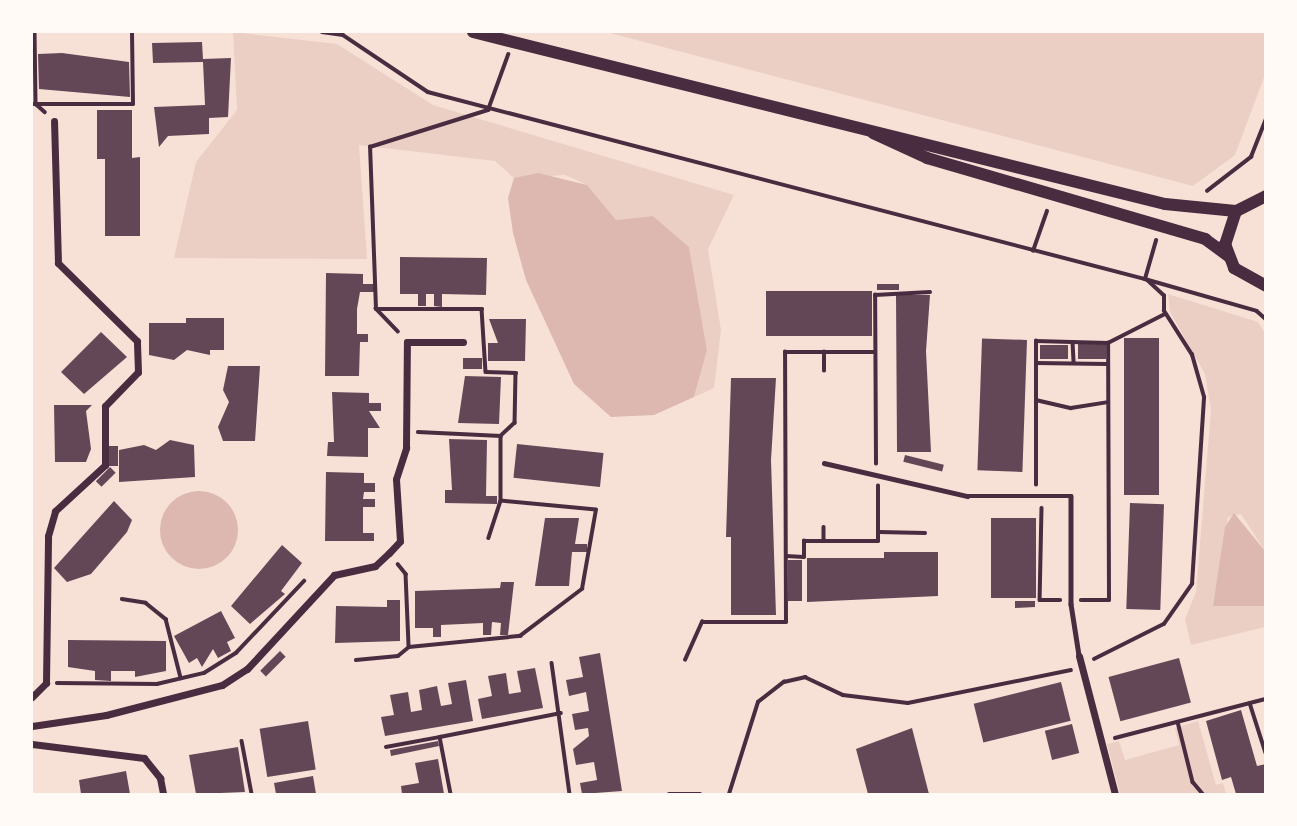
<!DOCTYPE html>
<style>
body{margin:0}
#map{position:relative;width:1297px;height:826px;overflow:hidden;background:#f7e1d7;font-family:"Archivo Narrow",sans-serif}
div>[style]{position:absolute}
.green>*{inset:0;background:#ebcfc5}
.water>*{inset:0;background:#dcb8b0}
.round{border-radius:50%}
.building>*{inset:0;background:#644757;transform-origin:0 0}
.path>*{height:3.5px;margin:-1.75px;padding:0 1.75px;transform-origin:1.75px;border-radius:1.75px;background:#4a2c40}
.service>*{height:4.5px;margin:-2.25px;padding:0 2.25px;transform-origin:2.25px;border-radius:2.25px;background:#4a2c40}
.minor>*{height:7px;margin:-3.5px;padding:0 3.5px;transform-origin:3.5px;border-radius:3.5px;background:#4a2c40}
.secondary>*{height:12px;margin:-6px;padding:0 6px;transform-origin:6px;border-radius:6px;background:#4a2c40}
span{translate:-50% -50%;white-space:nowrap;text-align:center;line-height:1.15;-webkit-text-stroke:6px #fffaf5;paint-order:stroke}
.frame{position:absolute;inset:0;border:33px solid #fffaf5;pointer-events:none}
</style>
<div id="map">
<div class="green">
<div style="clip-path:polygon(233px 32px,337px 44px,433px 105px,734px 195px,708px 249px,721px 330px,714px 388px,694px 397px,707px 350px,689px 247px,653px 216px,616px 220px,587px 185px,565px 175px,514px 178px,495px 161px,359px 145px,367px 259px,174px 258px,196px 162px,237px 110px)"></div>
<div style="clip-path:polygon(606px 32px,1265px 32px,1265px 75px,1235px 155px,1193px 186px)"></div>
<div style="clip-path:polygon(1168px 294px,1258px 322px,1265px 333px,1265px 551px,1241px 514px,1228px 517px,1213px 606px,1265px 606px,1265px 627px,1191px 645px,1185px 619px,1196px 592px,1211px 410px,1205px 374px,1170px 312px)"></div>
<div style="clip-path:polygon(1198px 721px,1216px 785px,1223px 783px,1226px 794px,1120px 794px,1107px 744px,1119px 741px,1125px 760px,1179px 745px,1175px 728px)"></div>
</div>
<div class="water">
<div style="clip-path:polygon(538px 173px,587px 185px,616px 220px,653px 216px,689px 247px,707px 350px,694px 397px,654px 415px,611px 417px,574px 384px,526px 280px,513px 233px,508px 198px,514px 178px)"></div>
<div class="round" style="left:160px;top:491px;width:78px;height:78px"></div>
<div style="clip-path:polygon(1234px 513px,1265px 551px,1265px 606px,1213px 606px,1225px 527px)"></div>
</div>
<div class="building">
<div style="clip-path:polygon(202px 42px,203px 59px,231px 58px,228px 117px,209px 118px,209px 134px,168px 136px,159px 147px,154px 107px,205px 105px,203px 62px,153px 63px,152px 43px)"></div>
<div style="clip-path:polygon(62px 53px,129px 62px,130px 97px,39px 89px,38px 54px)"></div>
<div style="clip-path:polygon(97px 110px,132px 110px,132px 158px,140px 157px,140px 236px,105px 236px,105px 159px,97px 159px)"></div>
<div style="clip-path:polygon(400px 257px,487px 258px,486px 295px,442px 294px,442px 307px,434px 306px,434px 294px,426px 294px,426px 306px,418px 306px,418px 294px,400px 294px)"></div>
<div style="clip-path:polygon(326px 273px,363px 274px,363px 284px,374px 284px,375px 292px,360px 292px,357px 309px,357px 334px,368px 334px,368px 342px,360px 342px,359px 376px,325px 376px)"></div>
<div style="left:877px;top:284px;width:22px;height:6px"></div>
<div style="left:872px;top:291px;width:45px;height:106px;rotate:90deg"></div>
<div style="clip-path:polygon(896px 295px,930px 295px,926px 351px,931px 452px,897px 452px)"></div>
<div style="clip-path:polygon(186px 318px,224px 318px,224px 350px,210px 350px,210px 355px,187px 350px,174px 360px,149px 355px,149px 323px,186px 323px)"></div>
<div style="clip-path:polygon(489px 319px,526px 319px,525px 361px,488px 361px,488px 343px,498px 343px)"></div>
<div style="clip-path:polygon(101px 332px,127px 357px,84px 394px,61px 372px)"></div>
<div style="left:1124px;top:338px;width:35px;height:157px"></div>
<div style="left:1027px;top:340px;width:132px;height:45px;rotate:92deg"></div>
<div style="left:1106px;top:344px;width:15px;height:28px;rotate:90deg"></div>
<div style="left:1040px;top:345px;width:28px;height:14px"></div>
<div style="left:463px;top:358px;width:19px;height:11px"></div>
<div style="clip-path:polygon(228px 366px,260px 366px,255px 441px,223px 441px,218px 427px,229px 402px,223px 390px)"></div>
<div style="clip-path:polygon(465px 376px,501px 377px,499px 424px,458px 423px)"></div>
<div style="clip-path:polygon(731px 378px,776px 378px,771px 460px,776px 615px,731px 615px,731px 537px,726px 537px)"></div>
<div style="clip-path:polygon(332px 392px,369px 393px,369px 403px,381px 403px,381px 411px,369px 411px,380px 428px,368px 428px,368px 457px,327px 456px,328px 442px,334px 442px)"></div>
<div style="clip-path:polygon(54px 405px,92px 405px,86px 411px,91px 449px,86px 462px,55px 462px)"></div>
<div style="clip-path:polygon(449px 439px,487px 440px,486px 496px,497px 496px,497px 504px,445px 503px,445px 490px,452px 490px)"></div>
<div style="clip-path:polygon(170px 440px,194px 445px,195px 477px,119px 482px,119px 450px,144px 445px,156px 450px)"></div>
<div style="left:517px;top:444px;width:87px;height:34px;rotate:6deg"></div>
<div style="left:109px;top:446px;width:9px;height:20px"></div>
<div style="left:905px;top:455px;width:40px;height:7px;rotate:14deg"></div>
<div style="left:110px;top:467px;width:8px;height:20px;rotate:45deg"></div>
<div style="clip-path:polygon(326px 472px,364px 473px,364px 483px,375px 483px,375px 492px,364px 492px,363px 499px,375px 499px,375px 507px,363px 507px,363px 533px,374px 533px,374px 541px,325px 541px)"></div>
<div style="clip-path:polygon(114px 501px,132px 520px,127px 532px,91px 574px,67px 582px,54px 568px)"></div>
<div style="left:1130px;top:503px;width:34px;height:106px;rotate:2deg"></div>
<div style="clip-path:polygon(545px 518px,579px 518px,575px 544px,587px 544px,587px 552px,572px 552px,569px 586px,535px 586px)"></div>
<div style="left:991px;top:518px;width:45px;height:80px"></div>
<div style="clip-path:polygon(282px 545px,302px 563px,281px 591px,285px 594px,250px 624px,231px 606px)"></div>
<div style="clip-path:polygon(884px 552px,938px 552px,938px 596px,807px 602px,807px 558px,884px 558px)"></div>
<div style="left:788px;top:560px;width:14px;height:41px"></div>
<div style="clip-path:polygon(501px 582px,514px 582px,508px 635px,500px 635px,501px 623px,492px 622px,491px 635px,483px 635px,483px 623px,441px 625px,441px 637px,433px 637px,433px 628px,415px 628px,415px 591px,500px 588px)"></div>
<div style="clip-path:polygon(387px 600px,400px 600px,400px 641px,335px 643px,336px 606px,387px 607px)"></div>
<div style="clip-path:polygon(1015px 601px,1035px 601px,1035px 607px,1015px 608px)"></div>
<div style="clip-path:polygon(221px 611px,235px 638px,227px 642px,231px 651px,218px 658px,213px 649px,202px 667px,197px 658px,189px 663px,174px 636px)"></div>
<div style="clip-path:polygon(68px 640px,166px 641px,166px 671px,135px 677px,135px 671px,111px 671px,111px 681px,95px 680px,95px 671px,68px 667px)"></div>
<div style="left:280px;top:651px;width:8px;height:28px;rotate:45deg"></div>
<div style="clip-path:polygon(600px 653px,622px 791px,582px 794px,580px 783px,597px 780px,594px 762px,576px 765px,573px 749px,589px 736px,588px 728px,575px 730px,572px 714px,589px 711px,586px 692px,569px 696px,566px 680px,583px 677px,579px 657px)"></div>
<div style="left:1179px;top:658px;width:46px;height:73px;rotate:75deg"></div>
<div style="clip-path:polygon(535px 668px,543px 708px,482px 719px,478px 699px,492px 696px,488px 676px,506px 673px,509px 694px,521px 692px,517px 671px)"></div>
<div style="clip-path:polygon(466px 680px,473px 721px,385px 736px,381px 717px,394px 715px,390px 695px,408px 692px,411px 712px,422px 710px,419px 690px,437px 686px,441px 706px,452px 704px,448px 683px)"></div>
<div style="left:1061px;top:682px;width:40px;height:90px;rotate:76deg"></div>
<div style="clip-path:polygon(1241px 710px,1257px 766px,1266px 764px,1266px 794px,1236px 794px,1231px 777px,1222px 780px,1206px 721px)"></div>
<div style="left:308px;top:721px;width:49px;height:49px;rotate:81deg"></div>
<div style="left:1072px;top:724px;width:30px;height:28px;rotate:76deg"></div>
<div style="clip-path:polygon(912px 728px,929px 794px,868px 794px,856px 749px)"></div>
<div style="clip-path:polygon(438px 741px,439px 746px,391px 756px,390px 750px)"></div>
<div style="clip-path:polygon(238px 747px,245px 792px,196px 794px,189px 755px)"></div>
<div style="clip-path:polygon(438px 759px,444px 794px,402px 794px,401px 786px,419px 783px,415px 763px)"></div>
<div style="clip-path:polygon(126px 771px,130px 794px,81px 794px,79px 780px)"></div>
<div style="clip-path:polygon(313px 776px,316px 794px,276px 794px,274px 783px)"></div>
</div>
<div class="path">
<div style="left:35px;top:32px;width:72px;rotate:89.2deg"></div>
<div style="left:36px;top:104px;width:12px;rotate:42deg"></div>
<div style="left:322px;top:32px;width:21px;rotate:8deg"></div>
<div style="left:343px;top:35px;width:102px;rotate:33.8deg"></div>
<div style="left:428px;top:92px;width:741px;rotate:14.62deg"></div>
<div style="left:1145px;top:279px;width:116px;rotate:15.9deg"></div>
<div style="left:1257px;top:311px;width:12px;rotate:42deg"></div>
<div style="left:32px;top:104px;width:101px"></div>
<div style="left:133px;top:104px;width:72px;rotate:-90.8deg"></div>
<div style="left:1207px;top:191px;width:56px;rotate:-37.7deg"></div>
<div style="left:1251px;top:157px;width:41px;rotate:-68.5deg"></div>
<div style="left:1033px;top:251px;width:42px;rotate:-70.7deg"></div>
<div style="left:1145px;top:279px;width:40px;rotate:-74deg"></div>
<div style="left:376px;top:309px;width:106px"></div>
<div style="left:482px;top:309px;width:63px;rotate:86.4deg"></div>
<div style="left:486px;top:372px;width:30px;rotate:2deg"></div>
<div style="left:516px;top:373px;width:50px;rotate:91.1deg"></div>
<div style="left:515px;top:423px;width:19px;rotate:137deg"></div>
<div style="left:501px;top:436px;width:65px;rotate:90deg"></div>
<div style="left:501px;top:501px;width:39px;rotate:108deg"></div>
<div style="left:398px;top:332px;width:32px;rotate:-134deg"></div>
<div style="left:376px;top:309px;width:162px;rotate:-92.1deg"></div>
<div style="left:370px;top:147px;width:124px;rotate:-17.4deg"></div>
<div style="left:488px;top:110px;width:59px;rotate:-70deg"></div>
<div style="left:1073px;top:342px;width:21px;rotate:87deg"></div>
<div style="left:1036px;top:363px;width:71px;rotate:0.8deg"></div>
<div style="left:824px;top:371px;width:19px;rotate:-90deg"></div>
<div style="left:1036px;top:400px;width:36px;rotate:13deg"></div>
<div style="left:1071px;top:408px;width:37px;rotate:-9deg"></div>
<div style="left:418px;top:432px;width:83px;rotate:2.8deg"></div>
<div style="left:876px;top:464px;width:169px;rotate:-90.3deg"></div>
<div style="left:875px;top:295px;width:55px;rotate:-3.1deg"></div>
<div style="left:1036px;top:485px;width:144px;rotate:-90deg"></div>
<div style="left:1036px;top:341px;width:72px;rotate:1.6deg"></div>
<div style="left:1108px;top:343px;width:64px;rotate:-27deg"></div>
<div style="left:1042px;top:508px;width:92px;rotate:91.2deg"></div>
<div style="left:1040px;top:600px;width:20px"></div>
<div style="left:824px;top:527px;width:14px;rotate:90deg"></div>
<div style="left:879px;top:532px;width:46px;rotate:1.2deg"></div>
<div style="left:786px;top:556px;width:18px;rotate:3deg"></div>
<div style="left:804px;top:557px;width:16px;rotate:-90deg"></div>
<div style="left:804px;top:541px;width:74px"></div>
<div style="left:878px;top:541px;width:55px;rotate:-90deg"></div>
<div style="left:398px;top:564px;width:13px;rotate:51deg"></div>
<div style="left:406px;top:574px;width:73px;rotate:87.6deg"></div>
<div style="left:122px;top:599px;width:24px;rotate:9deg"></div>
<div style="left:146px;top:603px;width:26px;rotate:39deg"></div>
<div style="left:166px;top:619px;width:61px;rotate:75.7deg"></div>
<div style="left:1081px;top:600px;width:28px"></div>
<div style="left:1109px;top:600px;width:257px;rotate:-90.2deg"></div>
<div style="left:1094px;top:659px;width:78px;rotate:-26.6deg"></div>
<div style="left:1164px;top:624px;width:49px;rotate:-55deg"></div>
<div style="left:1192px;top:584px;width:187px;rotate:-86.3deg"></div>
<div style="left:1204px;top:397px;width:44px;rotate:-105.9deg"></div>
<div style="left:1192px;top:355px;width:52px;rotate:-122.5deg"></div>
<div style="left:1164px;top:311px;width:15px;rotate:-90deg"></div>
<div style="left:1164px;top:296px;width:23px;rotate:-137deg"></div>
<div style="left:356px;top:660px;width:42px;rotate:-5.4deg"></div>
<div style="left:398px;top:656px;width:14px;rotate:-39deg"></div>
<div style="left:409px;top:647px;width:112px;rotate:-5.7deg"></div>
<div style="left:520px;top:636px;width:78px;rotate:-37.2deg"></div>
<div style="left:582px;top:589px;width:80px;rotate:-80deg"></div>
<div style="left:596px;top:510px;width:95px;rotate:-174.6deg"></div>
<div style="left:685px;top:660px;width:42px;rotate:-65.9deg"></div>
<div style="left:702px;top:622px;width:84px"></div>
<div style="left:786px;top:622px;width:270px;rotate:-90.2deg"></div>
<div style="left:785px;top:352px;width:90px"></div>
<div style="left:552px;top:663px;width:132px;rotate:82.2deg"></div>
<div style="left:57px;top:683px;width:100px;rotate:0.6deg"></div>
<div style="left:157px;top:684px;width:48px;rotate:-13.2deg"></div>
<div style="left:204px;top:673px;width:38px;rotate:-32deg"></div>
<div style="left:236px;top:653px;width:99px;rotate:-46.6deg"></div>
<div style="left:1250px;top:703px;width:52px;rotate:72.3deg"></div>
<div style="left:1178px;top:722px;width:62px;rotate:76deg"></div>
<div style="left:1193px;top:782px;width:16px;rotate:50deg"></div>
<div style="left:440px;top:737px;width:123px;rotate:-11.2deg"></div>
<div style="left:1115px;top:738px;width:156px;rotate:-14.5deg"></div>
<div style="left:242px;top:741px;width:54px;rotate:79.3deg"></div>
<div style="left:386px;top:747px;width:55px;rotate:-10.5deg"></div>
<div style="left:440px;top:737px;width:58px;rotate:79.1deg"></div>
<div style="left:669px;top:794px;width:31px"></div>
<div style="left:729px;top:794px;width:96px;rotate:-72.5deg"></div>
<div style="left:758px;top:702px;width:33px;rotate:-38deg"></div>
<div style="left:784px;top:682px;width:22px;rotate:-13deg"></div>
<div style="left:805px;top:677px;width:42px;rotate:25.3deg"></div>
<div style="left:843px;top:695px;width:65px;rotate:7deg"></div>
<div style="left:908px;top:703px;width:166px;rotate:-11.4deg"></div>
</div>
<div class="service">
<div style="left:824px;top:463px;width:147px;rotate:13deg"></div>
<div style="left:967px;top:496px;width:104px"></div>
<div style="left:1071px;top:496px;width:108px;rotate:90deg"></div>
<div style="left:1071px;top:604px;width:52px;rotate:81.1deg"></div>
</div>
<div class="minor">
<div style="left:1079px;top:656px;width:143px;rotate:75.4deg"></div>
<div style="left:32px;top:697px;width:20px;rotate:-45deg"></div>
<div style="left:46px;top:683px;width:147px;rotate:-89.2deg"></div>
<div style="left:48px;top:536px;width:26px;rotate:-74deg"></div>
<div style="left:55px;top:511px;width:68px;rotate:-42.6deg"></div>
<div style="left:105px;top:465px;width:59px;rotate:-90deg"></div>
<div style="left:105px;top:406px;width:47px;rotate:-45.9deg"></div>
<div style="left:138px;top:372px;width:31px;rotate:-92deg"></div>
<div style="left:137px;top:341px;width:111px;rotate:-135.4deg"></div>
<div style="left:58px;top:263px;width:142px;rotate:-91.6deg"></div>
<div style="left:32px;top:726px;width:75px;rotate:-8.5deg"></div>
<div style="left:106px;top:715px;width:120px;rotate:-14.5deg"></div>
<div style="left:222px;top:685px;width:30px;rotate:-33deg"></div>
<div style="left:247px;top:669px;width:128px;rotate:-47.2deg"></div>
<div style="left:334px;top:575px;width:42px;rotate:-12.4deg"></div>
<div style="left:375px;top:566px;width:19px;rotate:-43deg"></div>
<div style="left:389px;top:553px;width:16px;rotate:-47deg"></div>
<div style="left:400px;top:541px;width:62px;rotate:-93.7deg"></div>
<div style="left:396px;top:479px;width:33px;rotate:-72deg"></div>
<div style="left:406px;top:448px;width:106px;rotate:-89.5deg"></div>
<div style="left:407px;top:342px;width:56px"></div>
<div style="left:32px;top:744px;width:113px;rotate:7.1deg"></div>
<div style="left:144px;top:758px;width:26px;rotate:51deg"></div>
<div style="left:160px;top:778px;width:16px;rotate:79deg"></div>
</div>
<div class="secondary">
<div style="left:473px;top:32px;width:713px;rotate:13.96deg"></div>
<div style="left:1165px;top:204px;width:71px;rotate:5.6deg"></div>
<div style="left:873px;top:133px;width:60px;rotate:24.8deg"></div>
<div style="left:927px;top:158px;width:290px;rotate:16.2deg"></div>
<div style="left:1205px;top:239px;width:29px;rotate:36deg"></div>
<div style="left:1266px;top:196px;width:34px;rotate:153deg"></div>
<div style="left:1236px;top:211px;width:35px;rotate:108deg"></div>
<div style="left:1225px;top:244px;width:26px;rotate:69deg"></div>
<div style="left:1234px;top:268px;width:37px;rotate:29deg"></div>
</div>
<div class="frame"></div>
</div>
